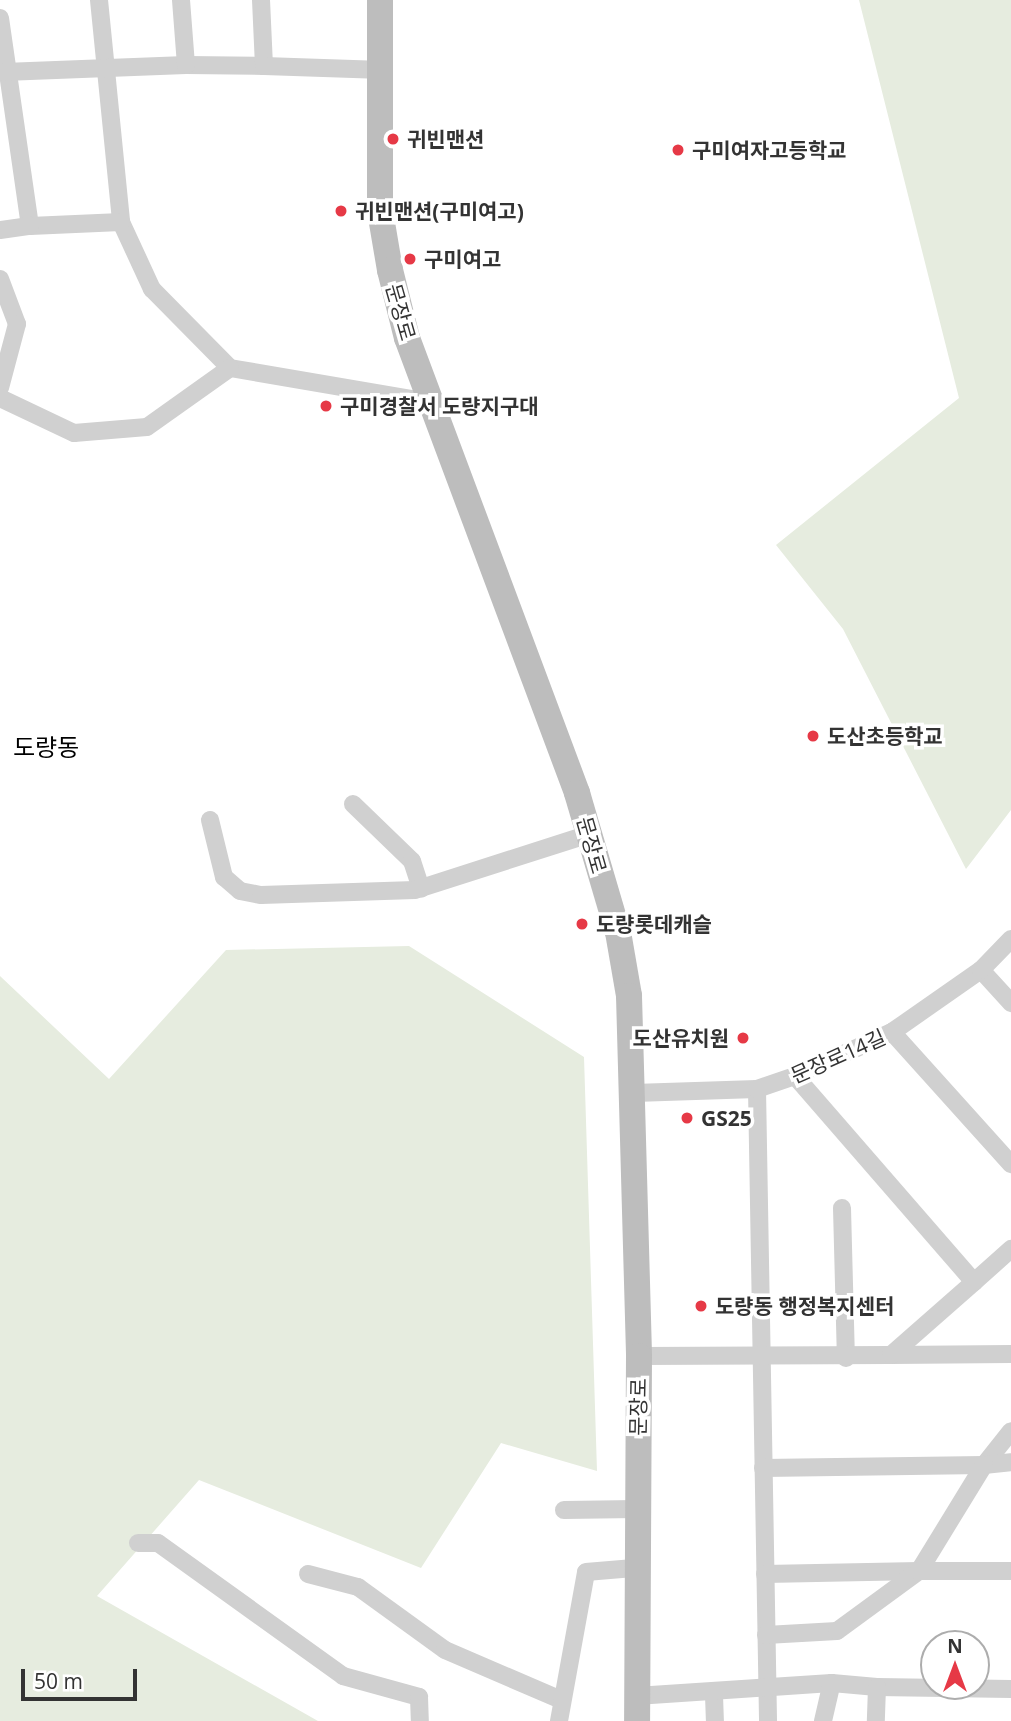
<!DOCTYPE html>
<meta charset="utf-8">
<style>
body{margin:0}
#map{position:relative;width:1011px;height:1721px;overflow:hidden;background:#fff;font-family:"Open Sans","Noto Sans KR",sans-serif}
div>[style]{position:absolute}
.green>*{inset:0;background:#e6ecdf}
.street>*{height:18px;margin:-9px;padding:0 9px;transform-origin:9px;border-radius:9px;background:#d0d0d0}
.secondary>*{height:26px;margin:-13px;padding:0 13px;transform-origin:13px;border-radius:13px;background:#bdbdbd}
.dots>*{width:19px;height:19px;translate:-50% -50%;box-sizing:border-box;border:4px solid #fff;border-radius:50%}
span{translate:-50% -50%;white-space:nowrap;text-align:center;line-height:1.15;-webkit-text-stroke:7px #fff;paint-order:stroke}
.poi-label{font-size:21px;color:#333;font-weight:700}
.left{translate:0 -50%;text-align:left}
.right{translate:-100% -50%;text-align:right}
.street-label{font-size:21px;color:#333}
.quarter-label{font-size:24px;color:#000}
.north{position:absolute;left:920px;top:1630px;width:70px;height:70px;box-sizing:border-box;background:#fff;border:2px solid #adadad;border-radius:50%;rotate:0deg;font-size:19px;font-weight:700;line-height:28px;text-align:center;color:#333}
.north::after{content:'';display:block;margin:auto;width:24px;height:32px;background:#e63946;clip-path:polygon(50% 0,100% 100%,50% 72%,0 100%)}
.scale{position:absolute;left:21px;top:1669px;width:116px;height:32px;box-sizing:border-box;border:4px solid #333;border-top:0;padding-left:9px;font-size:21px;line-height:24px;white-space:nowrap;color:#333;-webkit-text-stroke:5px #fff;paint-order:stroke}
</style>
<div id="map">
<div class="green">
<div style="clip-path:polygon(859px 0,1011px 0,1011px 810px,966px 869px,843px 629px,776px 545px,959px 398px)"></div>
<div style="clip-path:polygon(409px 946px,584px 1057px,597px 1471px,501px 1443px,421px 1568px,199px 1480px,97px 1596px,318px 1721px,0 1721px,0 976px,109px 1079px,226px 950px)"></div>
</div>
<div class="street">
<div style="left:99px;top:0;width:223px;rotate:84.3deg"></div>
<div style="left:121px;top:222px;width:74px;rotate:65.2deg"></div>
<div style="left:152px;top:289px;width:111px;rotate:45.4deg"></div>
<div style="left:230px;top:368px;width:207px;rotate:9.7deg"></div>
<div style="left:0;top:18px;width:210px;rotate:81.8deg"></div>
<div style="left:30px;top:226px;width:91px;rotate:-2.5deg"></div>
<div style="left:186px;top:65px;width:78px;rotate:0.7deg"></div>
<div style="left:264px;top:66px;width:66px;rotate:-92.6deg"></div>
<div style="left:264px;top:66px;width:119px;rotate:1.9deg"></div>
<div style="left:4px;top:72px;width:182px;rotate:-2.2deg"></div>
<div style="left:186px;top:65px;width:65px;rotate:-94.4deg"></div>
<div style="left:0;top:230px;width:30px;rotate:-8deg"></div>
<div style="left:0;top:279px;width:48px;rotate:69.3deg"></div>
<div style="left:17px;top:324px;width:66px;rotate:104.9deg"></div>
<div style="left:0;top:398px;width:82px;rotate:25.3deg"></div>
<div style="left:74px;top:433px;width:73px;rotate:-4.7deg"></div>
<div style="left:147px;top:427px;width:102px;rotate:-35.4deg"></div>
<div style="left:353px;top:804px;width:82px;rotate:44deg"></div>
<div style="left:412px;top:861px;width:29px;rotate:72deg"></div>
<div style="left:210px;top:820px;width:59px;rotate:76.2deg"></div>
<div style="left:224px;top:877px;width:21px;rotate:41deg"></div>
<div style="left:240px;top:891px;width:21px;rotate:11deg"></div>
<div style="left:261px;top:895px;width:154px;rotate:-1.9deg"></div>
<div style="left:415px;top:890px;width:183px;rotate:-17.8deg"></div>
<div style="left:981px;top:970px;width:45px;rotate:47.7deg"></div>
<div style="left:892px;top:1032px;width:178px;rotate:48deg"></div>
<div style="left:757px;top:1089px;width:632px;rotate:89deg"></div>
<div style="left:634px;top:1093px;width:123px;rotate:-1.9deg"></div>
<div style="left:757px;top:1089px;width:40px;rotate:-18.9deg"></div>
<div style="left:795px;top:1076px;width:107px;rotate:-24.4deg"></div>
<div style="left:892px;top:1032px;width:108px;rotate:-34.9deg"></div>
<div style="left:981px;top:970px;width:43px;rotate:-45.9deg"></div>
<div style="left:842px;top:1208px;width:150px;rotate:88.5deg"></div>
<div style="left:974px;top:1282px;width:50px;rotate:-41.7deg"></div>
<div style="left:891px;top:1355px;width:120px;rotate:-0.5deg"></div>
<div style="left:639px;top:1356px;width:252px;rotate:-0.2deg"></div>
<div style="left:891px;top:1355px;width:111px;rotate:-41.3deg"></div>
<div style="left:974px;top:1282px;width:273px;rotate:-131deg"></div>
<div style="left:984px;top:1465px;width:43px;rotate:-51.5deg"></div>
<div style="left:984px;top:1465px;width:27px;rotate:-6deg"></div>
<div style="left:763px;top:1468px;width:221px;rotate:-0.8deg"></div>
<div style="left:984px;top:1465px;width:124px;rotate:121.5deg"></div>
<div style="left:919px;top:1571px;width:154px;rotate:178.9deg"></div>
<div style="left:564px;top:1510px;width:72px;rotate:-0.8deg"></div>
<div style="left:138px;top:1543px;width:20px"></div>
<div style="left:158px;top:1543px;width:228px;rotate:35.7deg"></div>
<div style="left:343px;top:1676px;width:79px;rotate:15.4deg"></div>
<div style="left:419px;top:1697px;width:24px;rotate:88deg"></div>
<div style="left:308px;top:1574px;width:52px;rotate:14.6deg"></div>
<div style="left:358px;top:1587px;width:107px;rotate:35.9deg"></div>
<div style="left:445px;top:1650px;width:126px;rotate:23.3deg"></div>
<div style="left:766px;top:1635px;width:71px;rotate:-3.2deg"></div>
<div style="left:837px;top:1631px;width:102px;rotate:-36.2deg"></div>
<div style="left:919px;top:1571px;width:92px"></div>
<div style="left:877px;top:1687px;width:134px;rotate:0.9deg"></div>
<div style="left:714px;top:1695px;width:26px;rotate:88deg"></div>
<div style="left:636px;top:1696px;width:196px;rotate:-3.8deg"></div>
<div style="left:832px;top:1683px;width:45px;rotate:5.1deg"></div>
<div style="left:877px;top:1687px;width:34px;rotate:92deg"></div>
<div style="left:559px;top:1721px;width:151px;rotate:-79.7deg"></div>
<div style="left:586px;top:1572px;width:48px;rotate:-4.8deg"></div>
<div style="left:823px;top:1721px;width:39px;rotate:-77deg"></div>
</div>
<div class="secondary">
<div style="left:380px;top:0;width:211px;rotate:90deg"></div>
<div style="left:380px;top:211px;width:60px;rotate:80.4deg"></div>
<div style="left:390px;top:270px;width:70px;rotate:76deg"></div>
<div style="left:407px;top:338px;width:486px;rotate:69.5deg"></div>
<div style="left:577px;top:793px;width:145px;rotate:73.6deg"></div>
<div style="left:618px;top:932px;width:65px;rotate:80.2deg"></div>
<div style="left:629px;top:996px;width:360px;rotate:88.4deg"></div>
<div style="left:639px;top:1356px;width:365px;rotate:90.3deg"></div>
</div>
<div class="dots">
<div style="left:393px;top:139px;background:#e63946"></div>
<div style="left:678px;top:150px;background:#e63946"></div>
<div style="left:341px;top:211px;background:#e63946"></div>
<div style="left:410px;top:259px;background:#e63946"></div>
<div style="left:326px;top:406px;background:#e63946"></div>
<div style="left:813px;top:736px;background:#e63946"></div>
<div style="left:582px;top:924px;background:#e63946"></div>
<div style="left:743px;top:1038px;background:#e63946"></div>
<div style="left:687px;top:1118px;background:#e63946"></div>
<div style="left:701px;top:1306px;background:#e63946"></div>
</div>
<div class="poi-label">
<span class="left" style="left:407px;top:139px">귀빈맨션</span>
<span class="left" style="left:692px;top:150px">구미여자고등학교</span>
<span class="left" style="left:355px;top:211px">귀빈맨션(구미여고)</span>
<span class="left" style="left:424px;top:259px">구미여고</span>
<span class="left" style="left:340px;top:406px">구미경찰서 도량지구대</span>
<span class="left" style="left:827px;top:736px">도산초등학교</span>
<span class="left" style="left:596px;top:924px">도량롯데캐슬</span>
<span class="right" style="left:729px;top:1038px">도산유치원</span>
<span class="left" style="left:701px;top:1118px">GS25</span>
<span class="left" style="left:715px;top:1306px">도량동 행정복지센터</span>
</div>
<div class="street-label">
<span style="left:401px;top:312px;rotate:74deg">문장로</span>
<span style="left:592px;top:845px;rotate:74deg">문장로</span>
<span style="left:838px;top:1056px;rotate:-24deg">문장로14길</span>
<span style="left:638px;top:1407px;rotate:-89deg">문장로</span>
</div>
<div class="quarter-label">
<span style="left:46px;top:747px">도량동</span>
</div>
<div class="north">N</div>
<div class="scale">50 m</div>
</div>
